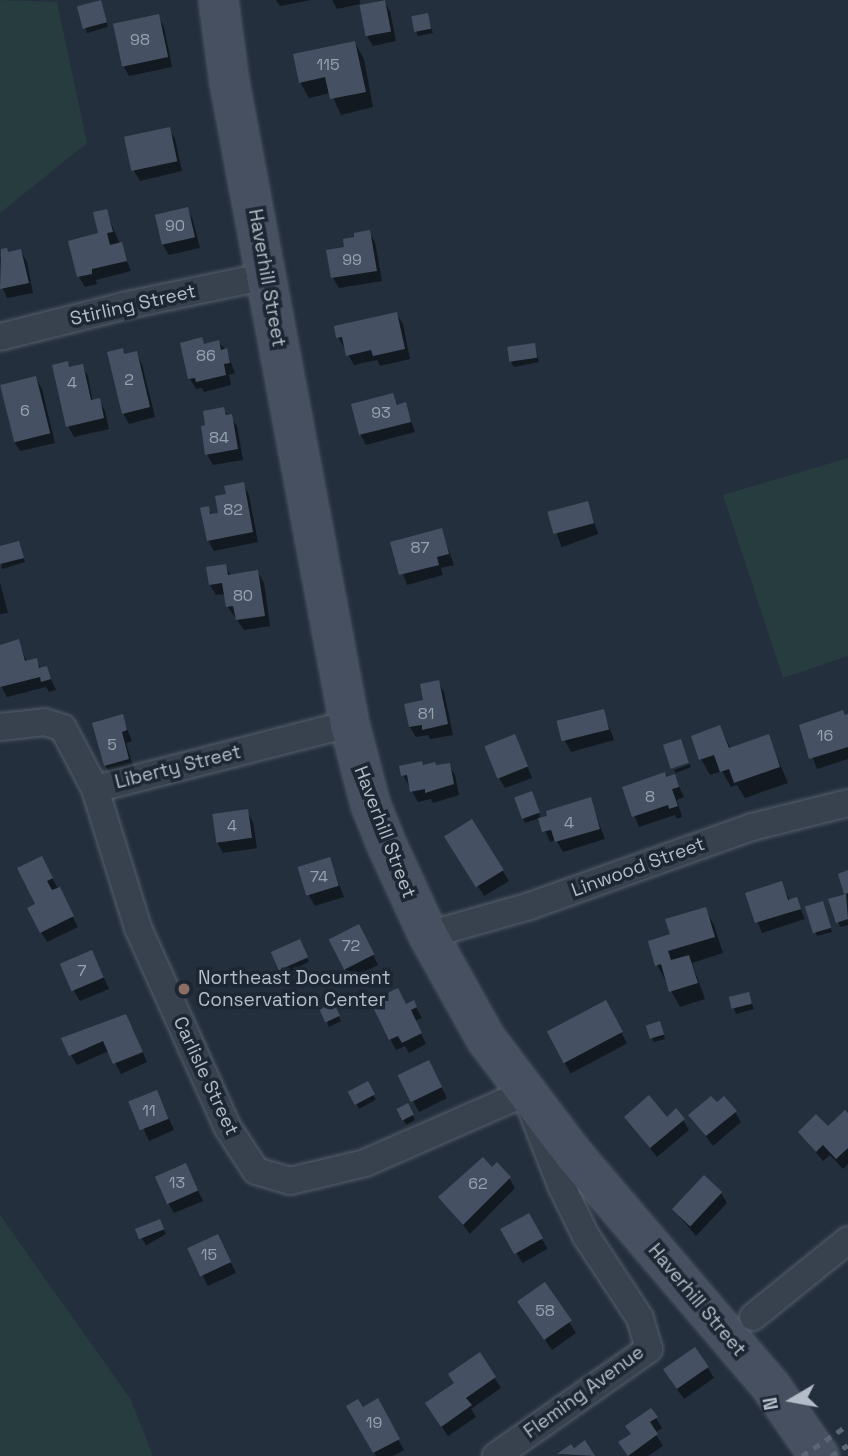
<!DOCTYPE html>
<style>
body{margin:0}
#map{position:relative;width:848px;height:1456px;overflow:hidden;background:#242f3e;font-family:"Space Grotesk",sans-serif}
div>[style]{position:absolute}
.green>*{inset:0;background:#263c3f}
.shadow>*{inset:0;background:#0007;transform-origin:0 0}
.building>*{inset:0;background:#455162;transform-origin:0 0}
.roads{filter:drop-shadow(0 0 2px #565f6c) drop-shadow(0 0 2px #565f6c)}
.minor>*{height:26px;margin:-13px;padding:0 13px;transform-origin:13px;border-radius:13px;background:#38414e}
.secondary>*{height:37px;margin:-18.5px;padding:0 18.5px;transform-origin:18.5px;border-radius:18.5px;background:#465061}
.rail>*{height:5px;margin-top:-2.5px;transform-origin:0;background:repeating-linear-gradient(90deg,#5a6575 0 7px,transparent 0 14px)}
.dots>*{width:19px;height:19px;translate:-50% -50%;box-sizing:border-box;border:4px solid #1d2633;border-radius:50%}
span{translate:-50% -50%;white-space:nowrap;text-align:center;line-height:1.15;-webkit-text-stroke:7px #1d2633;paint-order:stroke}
.number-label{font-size:16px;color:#98a1af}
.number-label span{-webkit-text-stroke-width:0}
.street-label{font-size:19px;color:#b4bcc9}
.poi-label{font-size:19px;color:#b4bcc9}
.left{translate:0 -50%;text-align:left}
.north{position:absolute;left:757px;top:1365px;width:70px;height:70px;-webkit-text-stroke:5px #1d2633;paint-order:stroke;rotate:260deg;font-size:19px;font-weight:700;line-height:28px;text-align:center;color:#b4bcc9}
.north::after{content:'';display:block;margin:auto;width:24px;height:32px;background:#b4bcc9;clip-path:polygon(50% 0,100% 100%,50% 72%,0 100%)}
</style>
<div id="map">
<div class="green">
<div style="clip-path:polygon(0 0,57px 2px,87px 143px,0 213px)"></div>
<div style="clip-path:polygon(848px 458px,848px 656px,783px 678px,723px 495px)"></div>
<div style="clip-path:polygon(0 1215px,131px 1400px,153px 1456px,0 1456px)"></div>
</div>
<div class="shadow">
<div style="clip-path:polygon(276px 0,311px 0,280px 6px)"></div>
<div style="clip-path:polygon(332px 0,360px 0,360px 4px,337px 9px)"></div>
<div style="clip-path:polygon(383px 0,390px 11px,396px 41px,373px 46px,367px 36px,361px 5px)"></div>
<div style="left:100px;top:1px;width:27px;height:22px;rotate:73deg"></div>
<div style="clip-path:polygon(427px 15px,433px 33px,418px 36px,416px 31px)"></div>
<div style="clip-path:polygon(158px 16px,164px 27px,172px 67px,129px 76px,123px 65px)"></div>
<div style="clip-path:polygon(355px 43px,364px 59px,373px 107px,341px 115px,331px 93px,309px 98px,300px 82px)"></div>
<div style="clip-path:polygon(169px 129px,175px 139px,182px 171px,140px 181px,134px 171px,126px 139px)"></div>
<div style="clip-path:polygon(187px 209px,193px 220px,200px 248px,169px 255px,163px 245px,157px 217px)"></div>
<div style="clip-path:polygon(106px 211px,131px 271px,96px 280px,97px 284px,85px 287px,79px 277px,70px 242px,100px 234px)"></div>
<div style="clip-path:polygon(369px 232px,375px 242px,382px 281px,339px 288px,333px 278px,346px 249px)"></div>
<div style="clip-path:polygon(21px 251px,27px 262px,33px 293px,7px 298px,0 282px,0 257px)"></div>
<div style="clip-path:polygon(397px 314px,403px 324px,410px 359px,380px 366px,377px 360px,354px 365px,338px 337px)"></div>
<div style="clip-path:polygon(201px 339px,205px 345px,218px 342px,226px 350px,235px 373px,229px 375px,231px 385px,204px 392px,202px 388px,196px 389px,190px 379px,182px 344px)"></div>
<div style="clip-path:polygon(534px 345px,539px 362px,514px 367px,511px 362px)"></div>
<div style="clip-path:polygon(136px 353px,142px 364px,155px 417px,129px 424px,123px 413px,125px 356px)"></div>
<div style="clip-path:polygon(67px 363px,70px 369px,82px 366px,88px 376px,93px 402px,99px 400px,105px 411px,109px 429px,74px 437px,68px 426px)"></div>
<div style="clip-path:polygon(36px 378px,42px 389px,55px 443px,20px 451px,14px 441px)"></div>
<div style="clip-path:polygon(392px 395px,399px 406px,405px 404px,415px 432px,366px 445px,360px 434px)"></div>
<div style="clip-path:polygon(223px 409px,237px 426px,243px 460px,213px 465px,207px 454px,207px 426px)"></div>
<div style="clip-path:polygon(243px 484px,249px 495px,258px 542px,214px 551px,208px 540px,208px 508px,212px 515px,220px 514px,228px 495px)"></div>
<div style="left:587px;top:503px;width:33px;height:39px;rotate:70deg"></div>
<div style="clip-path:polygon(441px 530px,454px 565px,441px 568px,443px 575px,407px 585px,392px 543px)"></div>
<div style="clip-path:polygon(18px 543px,25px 562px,2px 569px,0 548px)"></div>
<div style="clip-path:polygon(225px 566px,231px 576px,258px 572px,264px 583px,270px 626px,244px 630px,228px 607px,226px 594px,216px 595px,210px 585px,208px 568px)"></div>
<div style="clip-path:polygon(0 582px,8px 613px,0 614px)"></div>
<div style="clip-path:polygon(18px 641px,27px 662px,36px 660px,41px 669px,46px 668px,56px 690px,49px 692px,46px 687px,7px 697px,0 684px,0 646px)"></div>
<div style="clip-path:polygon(438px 682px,444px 692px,453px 735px,430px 739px,428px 735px,416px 737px,410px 727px,406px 705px,425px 702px)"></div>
<div style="clip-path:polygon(603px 711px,614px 740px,571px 752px,565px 741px)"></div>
<div style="clip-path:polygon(848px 716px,848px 759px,817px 769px,801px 726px)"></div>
<div style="clip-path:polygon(122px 717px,132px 741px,126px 743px,134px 769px,111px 775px,105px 765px)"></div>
<div style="clip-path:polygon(720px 727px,731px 749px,768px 736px,788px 783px,745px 798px,737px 785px,731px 787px,722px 771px,710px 775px,701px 759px)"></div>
<div style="clip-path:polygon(520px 747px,532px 778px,505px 788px,499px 778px)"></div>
<div style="clip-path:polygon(690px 764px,691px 767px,676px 773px,674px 770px)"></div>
<div style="clip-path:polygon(449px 765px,455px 775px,459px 795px,433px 803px,431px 799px,418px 802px,403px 775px,423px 766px)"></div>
<div style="clip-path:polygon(674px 776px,684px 797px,677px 800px,682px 817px,677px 819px,675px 815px,639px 827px,624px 788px)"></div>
<div style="clip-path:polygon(516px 798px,534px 798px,541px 819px,590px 799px,605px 839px,563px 852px,556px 840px,550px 842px,540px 818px,525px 823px)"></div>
<div style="clip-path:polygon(247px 811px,253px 822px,257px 848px,223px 853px,217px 842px)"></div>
<div style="clip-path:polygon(453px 847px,503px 871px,509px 881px,484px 896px)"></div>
<div style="clip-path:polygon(329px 859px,344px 897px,315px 906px,309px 896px)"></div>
<div style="clip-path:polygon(47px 868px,78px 927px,47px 942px,41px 932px,37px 905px)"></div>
<div style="clip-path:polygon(848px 872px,848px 925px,840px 927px,831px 900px,847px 895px)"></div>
<div style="clip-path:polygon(781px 883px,790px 901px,796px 899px,805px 919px,762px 933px,747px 894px)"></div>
<div style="clip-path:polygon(808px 907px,825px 908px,832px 932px,817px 936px)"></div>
<div style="clip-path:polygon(705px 909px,714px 925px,723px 953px,692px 963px,705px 999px,680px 1007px,657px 965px,672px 935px)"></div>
<div style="clip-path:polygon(364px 936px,378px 965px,351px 978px,345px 968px)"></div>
<div style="left:299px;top:942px;width:22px;height:29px;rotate:63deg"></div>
<div style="clip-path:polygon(92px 952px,109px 989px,80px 1001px,74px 991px)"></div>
<div style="clip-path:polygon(748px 994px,754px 1009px,736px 1014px,734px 1009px)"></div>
<div style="clip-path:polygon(413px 1002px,422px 1018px,415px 1021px,426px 1044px,409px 1053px,405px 1046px,396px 1050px,390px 1039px)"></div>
<div style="left:605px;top:1002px;width:47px;height:64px;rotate:62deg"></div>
<div style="clip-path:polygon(336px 1010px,341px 1021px,329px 1027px,327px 1022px)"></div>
<div style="clip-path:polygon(132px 1027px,147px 1062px,121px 1074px,109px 1051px,77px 1065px,71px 1055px)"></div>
<div style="clip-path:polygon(662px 1028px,665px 1039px,654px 1042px,652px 1038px)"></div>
<div style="clip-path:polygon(434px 1073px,447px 1098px,419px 1112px,400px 1077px)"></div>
<div style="left:367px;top:1083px;width:19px;height:19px;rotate:62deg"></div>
<div style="clip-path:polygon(132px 1103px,162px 1103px,174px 1130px,149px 1141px)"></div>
<div style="left:407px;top:1105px;width:17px;height:10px;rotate:62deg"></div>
<div style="clip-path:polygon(735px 1112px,741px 1122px,713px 1146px,691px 1115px)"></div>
<div style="clip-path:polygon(848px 1116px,848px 1164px,843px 1169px,830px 1155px,823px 1161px,800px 1133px,828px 1129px)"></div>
<div style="clip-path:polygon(626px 1117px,683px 1120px,689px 1130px,657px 1157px)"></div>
<div style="clip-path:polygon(191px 1175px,203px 1201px,174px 1213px,168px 1203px)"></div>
<div style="clip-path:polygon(509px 1178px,515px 1188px,470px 1234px,440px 1197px)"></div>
<div style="clip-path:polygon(721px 1193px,727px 1203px,696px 1236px,674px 1210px)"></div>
<div style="left:528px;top:1215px;width:39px;height:29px;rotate:60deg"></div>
<div style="left:159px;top:1222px;width:14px;height:23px;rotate:60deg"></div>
<div style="clip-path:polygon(223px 1247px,236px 1273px,208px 1286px,190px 1250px)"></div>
<div style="clip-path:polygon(545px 1284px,576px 1333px,552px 1350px,526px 1312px)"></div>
<div style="clip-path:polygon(479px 1355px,501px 1388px,471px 1409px,476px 1417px,448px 1436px,433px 1414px)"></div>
<div style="clip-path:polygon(708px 1368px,714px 1378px,684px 1399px,671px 1381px)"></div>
<div style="clip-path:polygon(377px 1401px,404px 1450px,393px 1456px,376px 1456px,349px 1406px,362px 1409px)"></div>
<div style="clip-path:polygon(656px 1418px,662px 1428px,655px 1433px,663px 1446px,648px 1456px,629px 1456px,621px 1443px,632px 1435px,627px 1426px)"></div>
<div style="clip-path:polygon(584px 1442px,593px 1456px,559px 1455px)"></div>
</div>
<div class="building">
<div style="left:101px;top:0;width:23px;height:25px;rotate:75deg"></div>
<div style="left:385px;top:0;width:32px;height:26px;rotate:79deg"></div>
<div style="left:428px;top:13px;width:16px;height:17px;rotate:79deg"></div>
<div style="left:159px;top:14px;width:44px;height:47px;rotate:78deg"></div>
<div style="clip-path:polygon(355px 41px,366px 92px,330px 99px,325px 77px,299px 83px,293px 54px)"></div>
<div style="left:170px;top:127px;width:35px;height:47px;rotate:78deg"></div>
<div style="left:188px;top:207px;width:31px;height:34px;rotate:77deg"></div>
<div style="clip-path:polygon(107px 209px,113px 232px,107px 233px,110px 245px,122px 242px,127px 261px,92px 269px,92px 274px,77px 277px,68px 241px,98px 233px,93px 212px)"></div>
<div style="clip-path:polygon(370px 230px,377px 271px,331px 278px,326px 250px,344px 247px,343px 239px,354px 237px,354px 233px)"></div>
<div style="clip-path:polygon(7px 248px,8px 252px,21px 249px,29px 283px,0 289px,1px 249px)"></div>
<div style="clip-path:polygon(397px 312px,405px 349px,373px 356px,371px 350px,346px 356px,342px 337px,336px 338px,334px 326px)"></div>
<div style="clip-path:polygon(202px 337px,204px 344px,219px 340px,221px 350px,227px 348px,230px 363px,224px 364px,226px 375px,196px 382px,195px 378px,188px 379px,180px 343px)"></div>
<div style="left:535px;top:343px;width:15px;height:28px;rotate:82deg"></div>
<div style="clip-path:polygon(123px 348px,124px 354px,137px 351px,150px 407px,122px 414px,107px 352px)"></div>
<div style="clip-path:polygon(68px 361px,69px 367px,83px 364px,91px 400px,100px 398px,104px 418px,66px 427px,52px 365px)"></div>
<div style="left:36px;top:376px;width:59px;height:37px;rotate:76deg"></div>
<div style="clip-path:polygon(393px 393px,397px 405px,406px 402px,411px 422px,359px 435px,351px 404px)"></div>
<div style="clip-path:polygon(224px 407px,226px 415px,232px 414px,238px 449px,205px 455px,201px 426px,205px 425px,203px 411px)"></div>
<div style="clip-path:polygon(244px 482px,253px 532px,207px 541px,200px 508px,209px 506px,210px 514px,218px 513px,215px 496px,226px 494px,224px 486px)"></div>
<div style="left:588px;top:501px;width:23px;height:42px;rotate:75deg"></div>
<div style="clip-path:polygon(442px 528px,449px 554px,437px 557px,439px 565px,399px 575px,390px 542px)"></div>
<div style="clip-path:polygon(19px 541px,24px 558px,0 564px,0 546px)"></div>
<div style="clip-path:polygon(226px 564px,228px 575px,258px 570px,265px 616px,236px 620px,233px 606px,226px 607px,222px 583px,209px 585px,206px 567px)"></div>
<div style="clip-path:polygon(19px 639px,25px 661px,37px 658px,39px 668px,47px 666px,51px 679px,41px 682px,40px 677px,0 687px,0 645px)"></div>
<div style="clip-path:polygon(439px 680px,448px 724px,422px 730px,422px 725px,409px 727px,404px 704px,423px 700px,420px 684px)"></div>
<div style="left:604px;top:709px;width:21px;height:49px;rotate:76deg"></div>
<div style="clip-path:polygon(843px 710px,845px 715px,848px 714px,848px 747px,809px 759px,799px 725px)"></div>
<div style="clip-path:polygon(123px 714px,127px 730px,122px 732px,129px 759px,104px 766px,92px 723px)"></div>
<div style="clip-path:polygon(720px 725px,729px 748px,769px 734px,780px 767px,734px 783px,729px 769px,720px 772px,714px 755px,699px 760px,691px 736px)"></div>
<div style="left:515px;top:734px;width:35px;height:33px;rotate:68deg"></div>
<div style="left:681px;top:739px;width:25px;height:19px;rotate:72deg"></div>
<div style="clip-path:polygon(422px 761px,423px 765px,435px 762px,436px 765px,450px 763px,454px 784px,425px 793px,425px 789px,410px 792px,407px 775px,401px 776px,399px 766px)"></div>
<div style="clip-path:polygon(665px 772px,666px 777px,675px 774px,679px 787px,672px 789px,678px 806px,669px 809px,668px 805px,632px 817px,622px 787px)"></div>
<div style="left:532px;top:791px;width:23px;height:19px;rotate:70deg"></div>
<div style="clip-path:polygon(591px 797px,600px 829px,555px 842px,551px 830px,542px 832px,538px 818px,547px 816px,546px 811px)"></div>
<div style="left:248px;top:809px;width:29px;height:36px;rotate:82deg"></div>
<div style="left:472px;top:819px;width:60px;height:33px;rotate:58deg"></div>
<div style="clip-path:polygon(42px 856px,53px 878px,47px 881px,52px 890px,60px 887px,74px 916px,40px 933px,27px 908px,35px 904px,17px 868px)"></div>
<div style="left:330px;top:857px;width:30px;height:34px;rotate:73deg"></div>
<div style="clip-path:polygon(848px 870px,848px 893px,844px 894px,838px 874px)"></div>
<div style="clip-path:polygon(782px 881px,788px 900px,797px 897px,801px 909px,755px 923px,745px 893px)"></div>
<div style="clip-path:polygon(846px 894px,848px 919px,836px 923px,828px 899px)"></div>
<div style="left:823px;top:901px;width:28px;height:19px;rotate:73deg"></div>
<div style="clip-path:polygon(706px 907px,715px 937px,668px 951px,671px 960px,689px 955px,698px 983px,669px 992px,661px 964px,655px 966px,648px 941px,670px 934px,665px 919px)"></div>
<div style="left:359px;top:924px;width:34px;height:34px;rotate:63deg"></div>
<div style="left:300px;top:939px;width:20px;height:32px;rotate:66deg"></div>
<div style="left:92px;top:950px;width:30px;height:35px;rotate:67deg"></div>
<div style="clip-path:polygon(398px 988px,406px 1004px,414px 1000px,417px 1007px,411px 1010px,422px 1033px,402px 1043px,398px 1036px,389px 1040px,370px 1001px)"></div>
<div style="left:749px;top:992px;width:12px;height:21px;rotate:76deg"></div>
<div style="left:606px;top:1000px;width:36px;height:67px;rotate:62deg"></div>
<div style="left:334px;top:1003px;width:14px;height:16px;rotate:65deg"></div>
<div style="clip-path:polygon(126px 1014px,143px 1052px,113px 1064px,103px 1041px,69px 1056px,61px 1038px)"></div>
<div style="left:660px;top:1021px;width:14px;height:15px;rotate:73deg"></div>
<div style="left:429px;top:1060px;width:30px;height:35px;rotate:64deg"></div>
<div style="left:368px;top:1081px;width:15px;height:23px;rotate:62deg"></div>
<div style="left:157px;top:1090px;width:31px;height:31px;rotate:68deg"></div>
<div style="clip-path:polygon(649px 1095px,667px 1117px,676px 1108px,685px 1119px,650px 1148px,624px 1117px)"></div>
<div style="clip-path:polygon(711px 1096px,717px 1102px,724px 1096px,737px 1111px,706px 1136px,688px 1115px)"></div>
<div style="left:408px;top:1103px;width:13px;height:13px;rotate:63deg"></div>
<div style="clip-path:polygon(845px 1110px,848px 1113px,848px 1148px,836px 1159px,823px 1145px,816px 1152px,798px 1132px,816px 1114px,828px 1126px)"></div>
<div style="clip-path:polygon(483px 1157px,492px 1167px,497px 1162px,511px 1177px,463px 1225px,438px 1197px)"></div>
<div style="left:186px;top:1163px;width:30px;height:34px;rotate:66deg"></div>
<div style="left:704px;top:1175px;width:25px;height:47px;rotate:43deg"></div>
<div style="left:529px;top:1213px;width:29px;height:33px;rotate:61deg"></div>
<div style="left:160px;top:1219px;width:11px;height:27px;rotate:68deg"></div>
<div style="left:218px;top:1234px;width:31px;height:34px;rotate:65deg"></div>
<div style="left:545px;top:1282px;width:47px;height:34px;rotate:55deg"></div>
<div style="left:695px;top:1347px;width:24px;height:39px;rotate:55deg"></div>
<div style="clip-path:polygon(480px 1352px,496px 1377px,466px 1398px,472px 1405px,441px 1427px,425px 1403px,454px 1383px,448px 1374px)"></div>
<div style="clip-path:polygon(378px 1398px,400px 1439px,373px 1453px,346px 1406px,358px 1399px,363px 1407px)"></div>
<div style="clip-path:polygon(651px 1408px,658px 1417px,650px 1422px,658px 1434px,628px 1456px,618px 1442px,631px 1434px,625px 1426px)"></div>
<div style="clip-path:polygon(585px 1440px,595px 1456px,557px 1454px,571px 1444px,574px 1448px)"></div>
</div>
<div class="roads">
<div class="minor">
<div style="left:0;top:337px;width:127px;rotate:-14.1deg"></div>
<div style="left:123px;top:306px;width:147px;rotate:-11.8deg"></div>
<div style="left:0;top:727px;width:45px;rotate:-6.3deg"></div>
<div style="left:45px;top:722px;width:19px;rotate:18deg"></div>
<div style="left:63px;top:728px;width:69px;rotate:62.3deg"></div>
<div style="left:95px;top:789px;width:262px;rotate:-14.4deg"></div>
<div style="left:95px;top:789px;width:145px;rotate:72.8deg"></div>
<div style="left:138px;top:928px;width:219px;rotate:65.8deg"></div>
<div style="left:228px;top:1128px;width:51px;rotate:56.9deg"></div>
<div style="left:256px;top:1171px;width:35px;rotate:16deg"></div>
<div style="left:290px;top:1181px;width:77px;rotate:-13.5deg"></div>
<div style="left:365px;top:1163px;width:175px;rotate:-23.6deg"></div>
<div style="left:525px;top:1093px;width:99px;rotate:68.6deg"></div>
<div style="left:561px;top:1185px;width:57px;rotate:63.9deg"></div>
<div style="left:586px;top:1236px;width:98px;rotate:56.6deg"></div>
<div style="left:640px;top:1318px;width:32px;rotate:74deg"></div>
<div style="left:649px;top:1349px;width:187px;rotate:145deg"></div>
<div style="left:428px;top:935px;width:106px;rotate:-15.9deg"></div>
<div style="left:530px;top:906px;width:236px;rotate:-19.6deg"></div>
<div style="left:752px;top:827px;width:99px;rotate:-14deg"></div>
<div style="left:753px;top:1317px;width:122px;rotate:-39deg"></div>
</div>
<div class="secondary">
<div style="left:218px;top:0;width:83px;rotate:82.4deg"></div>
<div style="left:229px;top:82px;width:653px;rotate:79.41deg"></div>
<div style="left:349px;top:724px;width:83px;rotate:75.3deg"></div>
<div style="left:370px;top:804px;width:45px;rotate:68deg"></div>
<div style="left:387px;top:846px;width:98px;rotate:65.3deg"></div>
<div style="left:428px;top:935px;width:119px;rotate:60.9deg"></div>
<div style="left:486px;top:1039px;width:144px;rotate:52.9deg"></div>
<div style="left:573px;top:1154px;width:306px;rotate:49.6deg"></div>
<div style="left:771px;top:1387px;width:84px;rotate:55.2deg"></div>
</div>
</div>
<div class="rail">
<div style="left:802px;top:1456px;width:55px;rotate:-34deg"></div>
<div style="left:831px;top:1456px;width:20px;rotate:-33deg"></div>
</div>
<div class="dots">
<div style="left:184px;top:989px;background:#8d6e63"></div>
</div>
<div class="number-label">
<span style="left:140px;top:40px">98</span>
<span style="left:328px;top:65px">115</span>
<span style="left:175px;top:226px">90</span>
<span style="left:352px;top:260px">99</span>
<span style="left:206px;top:356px">86</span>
<span style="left:129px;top:380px">2</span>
<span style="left:72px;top:383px">4</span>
<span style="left:25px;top:411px">6</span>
<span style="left:381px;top:413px">93</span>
<span style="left:219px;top:438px">84</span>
<span style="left:233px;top:510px">82</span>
<span style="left:420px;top:548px">87</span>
<span style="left:243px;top:596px">80</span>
<span style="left:426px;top:714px">81</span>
<span style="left:825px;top:736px">16</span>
<span style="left:112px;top:745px">5</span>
<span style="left:650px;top:797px">8</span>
<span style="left:569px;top:823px">4</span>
<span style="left:232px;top:826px">4</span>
<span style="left:319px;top:877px">74</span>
<span style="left:351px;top:946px">72</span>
<span style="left:82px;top:971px">7</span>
<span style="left:149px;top:1111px">11</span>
<span style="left:177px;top:1183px">13</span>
<span style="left:478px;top:1184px">62</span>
<span style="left:209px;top:1255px">15</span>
<span style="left:545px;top:1311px">58</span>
<span style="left:374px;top:1423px">19</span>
</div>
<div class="street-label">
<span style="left:267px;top:278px;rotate:80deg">Haverhill Street</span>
<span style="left:133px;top:305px;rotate:-13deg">Stirling Street</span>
<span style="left:178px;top:767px;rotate:-14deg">Liberty Street</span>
<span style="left:385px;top:832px;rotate:69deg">Haverhill Street</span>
<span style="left:638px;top:867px;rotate:-20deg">Linwood Street</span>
<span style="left:206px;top:1076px;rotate:65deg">Carlisle Street</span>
<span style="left:697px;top:1300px;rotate:50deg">Haverhill Street</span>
<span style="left:584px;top:1392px;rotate:-36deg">Fleming Avenue</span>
</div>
<div class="poi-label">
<span class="left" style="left:198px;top:989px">Northeast Document<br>Conservation Center</span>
</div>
<div class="north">N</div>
</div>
